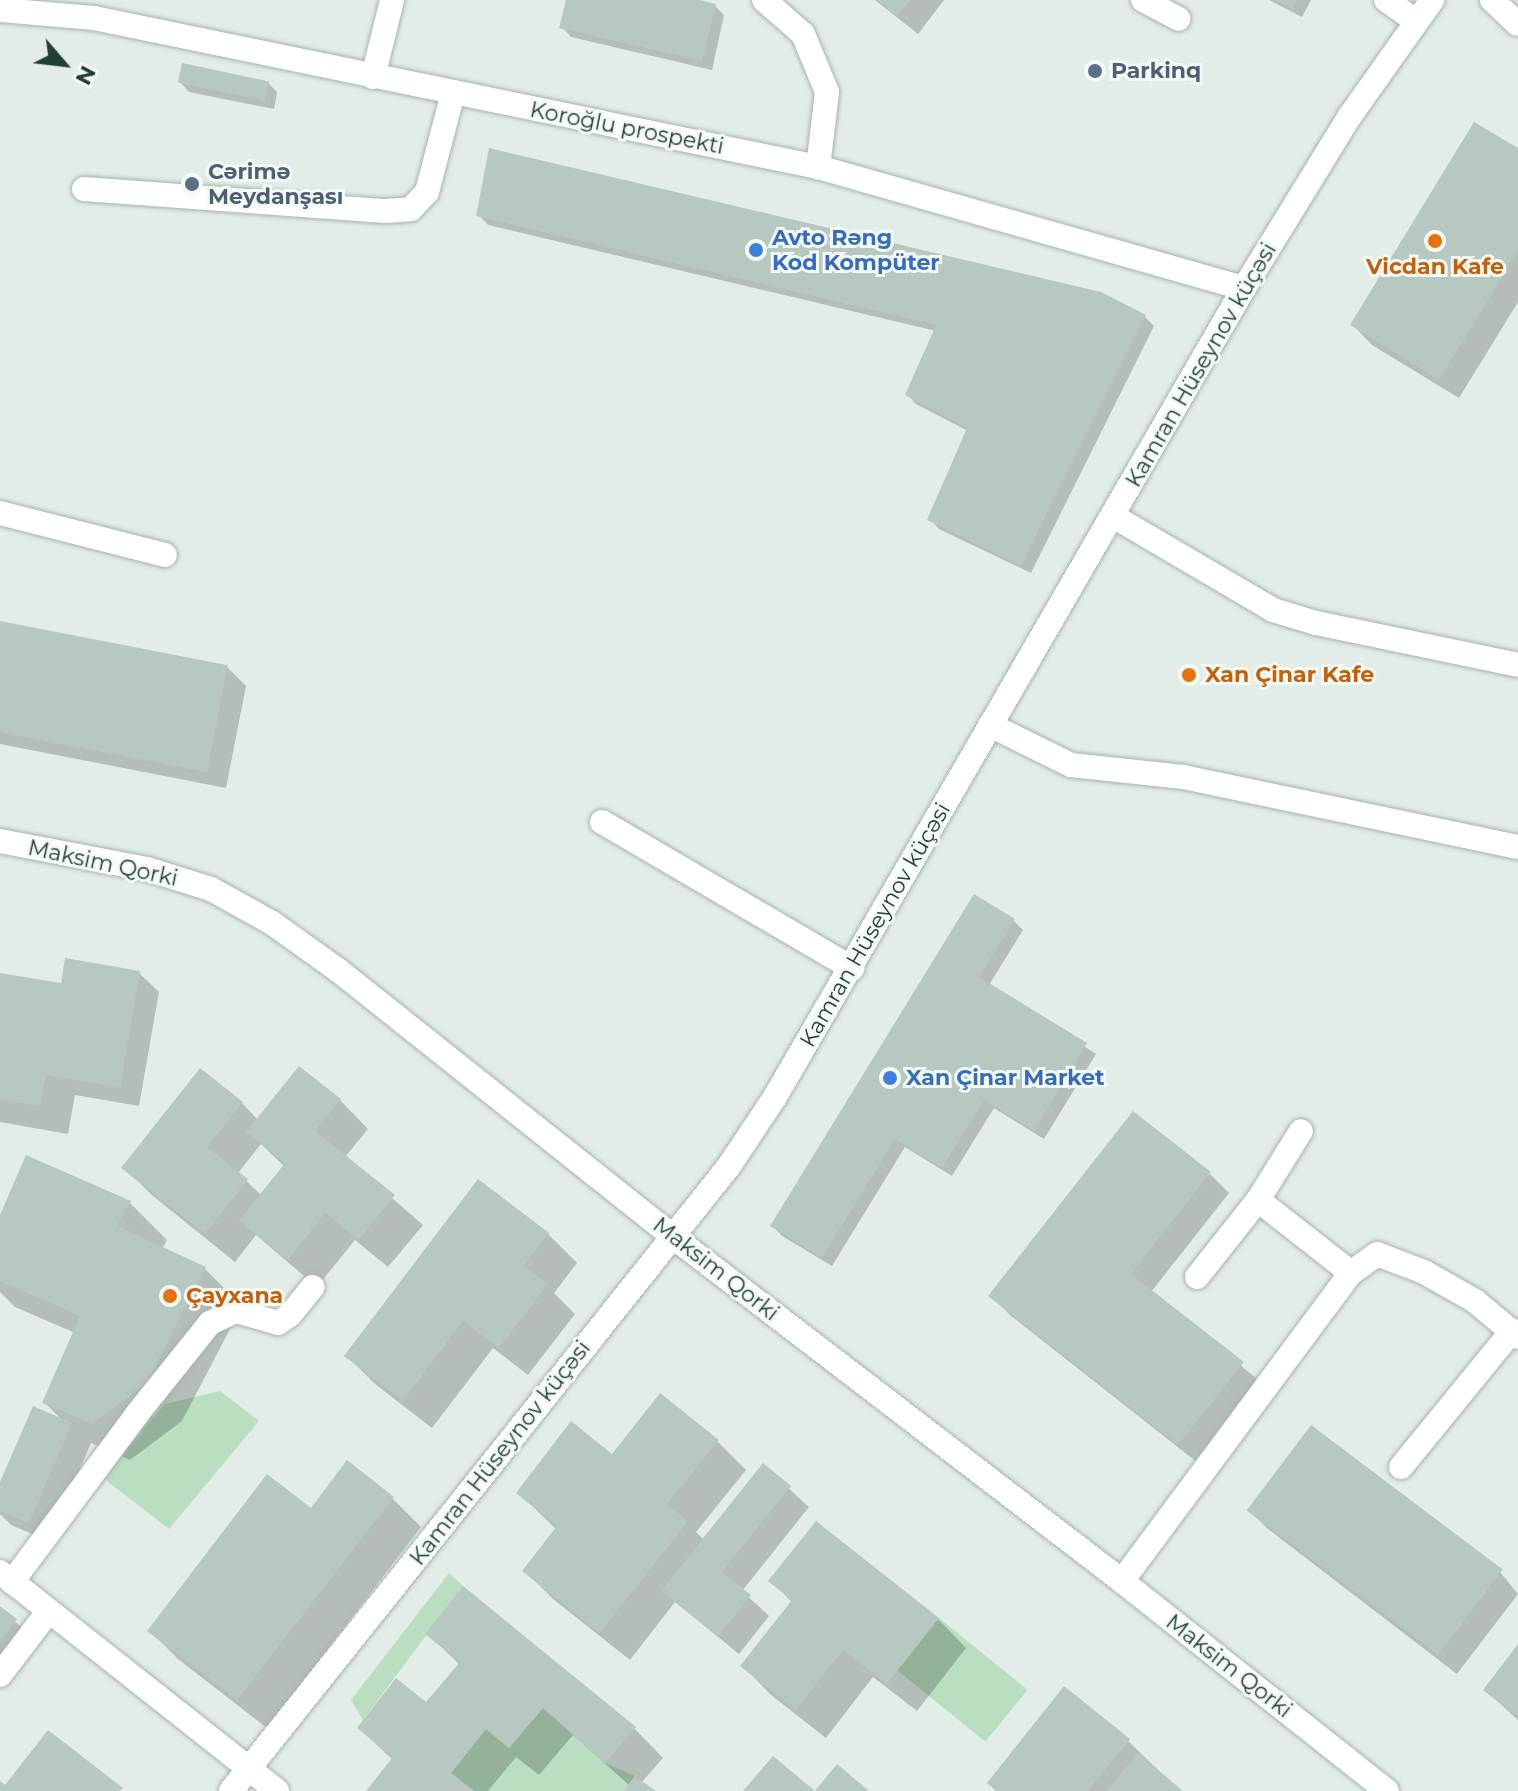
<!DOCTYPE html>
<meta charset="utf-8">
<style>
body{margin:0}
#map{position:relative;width:1518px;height:1791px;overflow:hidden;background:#e2ede7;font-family:Montserrat,sans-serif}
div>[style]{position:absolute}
.green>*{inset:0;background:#badfc0;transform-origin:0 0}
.shadow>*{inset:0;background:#0003}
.building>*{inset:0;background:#b7c8c0;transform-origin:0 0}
.roads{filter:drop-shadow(0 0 2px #a4b5ae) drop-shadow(0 0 2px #a4b5ae)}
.minor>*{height:24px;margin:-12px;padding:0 12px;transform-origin:12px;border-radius:12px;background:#fff}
.dots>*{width:22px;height:22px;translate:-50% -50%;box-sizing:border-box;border:4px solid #f3f9f5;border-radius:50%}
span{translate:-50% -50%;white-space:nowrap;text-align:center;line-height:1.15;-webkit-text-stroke:6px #f3f9f5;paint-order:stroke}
.service-label{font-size:22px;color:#4e5e75;font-weight:700}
.left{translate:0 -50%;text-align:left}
.street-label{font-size:22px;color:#213f34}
.shop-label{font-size:22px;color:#366cbe;font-weight:700}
.food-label{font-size:22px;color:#c56008;font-weight:700}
.north{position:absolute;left:24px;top:24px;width:80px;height:80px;-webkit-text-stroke:6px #f3f9f5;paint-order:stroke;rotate:118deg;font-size:22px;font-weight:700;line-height:32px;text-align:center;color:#213f34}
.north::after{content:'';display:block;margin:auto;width:28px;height:36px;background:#213f34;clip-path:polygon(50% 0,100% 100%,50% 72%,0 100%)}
</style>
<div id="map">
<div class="green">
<div style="clip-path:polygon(220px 1391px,259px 1421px,169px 1529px,103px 1478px,165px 1404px)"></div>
<div style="clip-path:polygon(449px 1573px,463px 1586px,363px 1720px,351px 1700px)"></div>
<div style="left:939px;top:1618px;width:114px;height:67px;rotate:39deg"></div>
<div style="clip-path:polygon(543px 1708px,605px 1763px,635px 1776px,624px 1791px,474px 1791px,451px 1773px,486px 1729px,509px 1748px)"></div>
</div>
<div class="shadow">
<div style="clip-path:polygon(568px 0,691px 0,715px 6px,724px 15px,712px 70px,571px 37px,562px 27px)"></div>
<div style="clip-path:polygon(875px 0,944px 0,918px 34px)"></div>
<div style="clip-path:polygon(1269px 0,1311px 0,1302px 17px)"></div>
<div style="clip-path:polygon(180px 82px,268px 83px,277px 92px,274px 109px,189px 92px)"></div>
<div style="clip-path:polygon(1518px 151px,1518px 302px,1459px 398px,1372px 345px,1353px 325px)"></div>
<div style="clip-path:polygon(479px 215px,1145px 317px,1154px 326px,1031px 573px,939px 529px,930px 519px,968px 431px,916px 404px,907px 394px,936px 331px,488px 225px)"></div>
<div style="clip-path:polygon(0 623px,227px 667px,246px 686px,226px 788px,0 744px)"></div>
<div style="clip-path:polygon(1014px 921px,1023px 930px,989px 985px,1096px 1054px,1044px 1139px,994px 1108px,952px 1176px,905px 1147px,832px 1266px,782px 1236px,773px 1226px)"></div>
<div style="clip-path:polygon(139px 973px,159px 992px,139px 1106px,75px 1095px,68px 1134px,0 1122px,0 975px,62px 986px)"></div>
<div style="clip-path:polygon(evenodd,340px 1100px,368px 1129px,345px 1157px,423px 1225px,388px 1267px,355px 1240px,317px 1287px,256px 1235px,235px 1262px,153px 1196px,124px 1168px,242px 1103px,258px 1120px,340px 1100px,261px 1144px,285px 1167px,262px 1196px,238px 1173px,261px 1144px)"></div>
<div style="clip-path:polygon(27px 1158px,130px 1203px,167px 1240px,162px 1249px,205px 1269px,242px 1306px,182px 1421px,130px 1460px,91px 1443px,49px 1541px,11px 1525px,0 1514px,0 1487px,63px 1421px,44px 1402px,75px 1333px,15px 1307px,0 1292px,0 1220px)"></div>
<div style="clip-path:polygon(1210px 1174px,1229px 1193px,1151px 1292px,1262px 1383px,1198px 1463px,1010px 1315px,991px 1296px)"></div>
<div style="clip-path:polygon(548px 1234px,577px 1263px,554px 1293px,575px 1314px,528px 1375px,493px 1348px,432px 1428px,375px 1384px,346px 1355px)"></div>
<div style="clip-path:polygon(717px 1441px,746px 1470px,696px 1532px,704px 1540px,764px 1466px,809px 1507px,742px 1591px,769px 1616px,739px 1654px,675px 1602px,630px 1660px,553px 1599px,525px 1571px,557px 1530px,518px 1492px,612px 1457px)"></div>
<div style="clip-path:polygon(392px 1498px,421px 1527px,267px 1728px,178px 1659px,149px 1630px,311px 1510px)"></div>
<div style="clip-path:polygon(1249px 1510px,1500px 1572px,1518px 1594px,1457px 1674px,1268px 1529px)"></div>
<div style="clip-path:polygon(771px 1581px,938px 1619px,966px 1648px,917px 1711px,873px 1677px,826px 1738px,771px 1695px,743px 1666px,793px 1603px)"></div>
<div style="clip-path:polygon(463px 1589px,635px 1729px,663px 1758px,641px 1783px,653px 1791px,626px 1791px,630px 1786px,573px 1735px,539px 1775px,516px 1757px,488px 1791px,368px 1791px,393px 1760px,359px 1728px,427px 1705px,460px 1665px,428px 1634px)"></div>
<div style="clip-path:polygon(0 1609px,25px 1630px,0 1662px)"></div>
<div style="clip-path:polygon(1518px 1647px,1518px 1720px,1485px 1690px)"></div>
<div style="clip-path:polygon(1065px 1689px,1128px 1741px,1180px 1791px,997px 1791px)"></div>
</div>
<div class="building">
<div style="clip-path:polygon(566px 0,699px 0,716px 4px,702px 61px,559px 28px)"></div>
<div style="clip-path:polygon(877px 0,910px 0,897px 16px)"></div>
<div style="clip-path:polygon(1275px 0,1297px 0,1292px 9px)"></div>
<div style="left:182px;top:63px;width:89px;height:20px;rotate:12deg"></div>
<div style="clip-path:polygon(1474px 122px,1518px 148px,1518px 251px,1439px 380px,1350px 325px)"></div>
<div style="clip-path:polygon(489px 148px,1101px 292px,1146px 315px,1021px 566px,927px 520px,967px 428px,905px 395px,936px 325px,476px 216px)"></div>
<div style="left:0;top:621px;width:232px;height:109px;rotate:11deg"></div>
<div style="clip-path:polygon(974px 894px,1015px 919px,979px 977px,1087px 1043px,1034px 1131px,984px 1100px,942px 1168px,895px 1139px,822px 1258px,770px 1226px)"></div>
<div style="clip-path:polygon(65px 958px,140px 971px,120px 1088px,46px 1075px,40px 1106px,0 1100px,0 973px,61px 983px)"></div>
<div style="clip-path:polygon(299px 1066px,341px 1099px,315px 1131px,395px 1195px,359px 1240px,325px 1213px,288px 1260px,239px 1221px,285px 1163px,246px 1132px)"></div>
<div style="clip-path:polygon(200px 1068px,243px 1102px,207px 1147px,248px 1179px,205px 1234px,121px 1168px)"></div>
<div style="clip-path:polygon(1133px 1111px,1211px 1172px,1131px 1274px,1244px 1362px,1178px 1445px,988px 1296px)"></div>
<div style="clip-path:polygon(26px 1155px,131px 1201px,117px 1226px,206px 1267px,146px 1384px,92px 1424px,42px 1403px,80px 1316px,0 1281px,0 1215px)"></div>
<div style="clip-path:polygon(478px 1179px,549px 1233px,524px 1266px,548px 1284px,499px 1348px,463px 1321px,403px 1401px,344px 1356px)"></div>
<div style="clip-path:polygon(660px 1393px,719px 1440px,667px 1504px,688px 1521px,600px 1633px,522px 1571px,557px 1526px,516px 1493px,571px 1421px,612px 1454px)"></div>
<div style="clip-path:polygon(33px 1406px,72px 1423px,29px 1523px,0 1511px,0 1482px)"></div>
<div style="left:1311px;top:1425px;width:240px;height:107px;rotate:37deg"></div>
<div style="clip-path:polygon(347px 1460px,394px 1497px,237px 1700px,147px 1631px,267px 1474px,311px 1508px)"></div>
<div style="clip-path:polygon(763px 1463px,791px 1486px,722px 1572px,751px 1595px,718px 1636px,661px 1591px)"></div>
<div style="clip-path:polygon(816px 1521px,939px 1618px,887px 1684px,843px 1650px,796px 1710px,740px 1666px,792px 1600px,768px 1581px)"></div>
<div style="clip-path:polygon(463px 1586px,636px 1727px,605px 1763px,543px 1708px,509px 1748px,486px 1729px,451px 1773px,474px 1791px,366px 1791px,393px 1757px,357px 1728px,396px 1678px,426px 1702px,460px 1662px,425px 1634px)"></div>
<div style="clip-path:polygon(0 1606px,17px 1619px,0 1641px)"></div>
<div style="clip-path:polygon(1518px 1644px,1518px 1717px,1483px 1690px)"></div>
<div style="clip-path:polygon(1064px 1686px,1130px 1739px,1088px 1791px,996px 1791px,987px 1783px)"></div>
<div style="clip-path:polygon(48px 1730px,123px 1788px,120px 1791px,0 1791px,0 1781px,5px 1785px)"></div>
<div style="clip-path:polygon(1138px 1753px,1183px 1791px,1106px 1791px)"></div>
<div style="clip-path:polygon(773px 1756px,815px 1791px,743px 1791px)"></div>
<div style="clip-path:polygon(837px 1764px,869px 1791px,815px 1791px)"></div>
<div style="clip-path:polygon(635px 1776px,656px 1791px,624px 1791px)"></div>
</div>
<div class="roads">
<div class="minor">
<div style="left:764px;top:0;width:52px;rotate:41.1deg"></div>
<div style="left:803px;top:34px;width:63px;rotate:67.5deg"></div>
<div style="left:827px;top:92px;width:76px;rotate:96.8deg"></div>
<div style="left:1143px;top:0;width:40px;rotate:28deg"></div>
<div style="left:1386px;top:0;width:35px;rotate:35deg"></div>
<div style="left:1492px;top:0;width:35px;rotate:43deg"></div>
<div style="left:0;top:10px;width:94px;rotate:4.9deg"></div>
<div style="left:94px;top:18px;width:739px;rotate:11.63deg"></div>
<div style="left:818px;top:167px;width:443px;rotate:15.9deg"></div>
<div style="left:373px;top:77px;width:79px;rotate:-76.1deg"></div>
<div style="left:84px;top:189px;width:302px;rotate:4.2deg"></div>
<div style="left:385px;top:211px;width:26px;rotate:-4deg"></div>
<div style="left:411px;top:209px;width:23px;rotate:-47deg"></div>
<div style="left:427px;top:192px;width:102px;rotate:-75.3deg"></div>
<div style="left:0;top:513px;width:170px;rotate:14.3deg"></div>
<div style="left:1113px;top:516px;width:186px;rotate:30.4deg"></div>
<div style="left:1273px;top:610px;width:45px;rotate:16.8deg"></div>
<div style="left:1316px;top:623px;width:206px;rotate:11.7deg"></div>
<div style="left:990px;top:725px;width:90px;rotate:26.3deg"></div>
<div style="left:1071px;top:765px;width:113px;rotate:6.1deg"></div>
<div style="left:1183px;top:777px;width:342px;rotate:11.8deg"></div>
<div style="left:602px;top:822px;width:290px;rotate:30.3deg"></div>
<div style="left:0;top:841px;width:150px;rotate:10.8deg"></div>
<div style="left:147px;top:869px;width:67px;rotate:17.4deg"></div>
<div style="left:211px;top:889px;width:70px;rotate:29.1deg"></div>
<div style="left:272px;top:923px;width:81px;rotate:35.5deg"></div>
<div style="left:338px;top:970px;width:427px;rotate:38.5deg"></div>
<div style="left:672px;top:1236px;width:567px;rotate:37.48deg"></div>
<div style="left:1122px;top:1581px;width:338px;rotate:38.4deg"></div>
<div style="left:1258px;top:1200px;width:118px;rotate:38.1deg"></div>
<div style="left:1197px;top:1277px;width:98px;rotate:-51.6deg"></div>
<div style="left:1258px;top:1200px;width:81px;rotate:-58.1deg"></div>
<div style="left:1401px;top:1467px;width:176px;rotate:-50.8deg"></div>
<div style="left:0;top:1572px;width:353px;rotate:38.3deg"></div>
<div style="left:1122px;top:1581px;width:384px;rotate:-53.4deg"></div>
<div style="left:1351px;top:1273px;width:32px;rotate:-36deg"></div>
<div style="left:1377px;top:1254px;width:50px;rotate:21deg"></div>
<div style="left:1424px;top:1272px;width:59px;rotate:29.6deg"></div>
<div style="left:1475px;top:1301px;width:56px;rotate:39.9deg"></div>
<div style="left:12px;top:1582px;width:209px;rotate:-53.3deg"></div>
<div style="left:137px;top:1414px;width:117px;rotate:-51.3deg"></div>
<div style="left:210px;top:1323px;width:29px;rotate:-25deg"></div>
<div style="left:236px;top:1311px;width:44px;rotate:15.9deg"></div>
<div style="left:278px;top:1323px;width:14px;rotate:-34deg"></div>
<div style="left:290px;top:1315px;width:36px;rotate:-51deg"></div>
<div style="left:0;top:1675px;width:79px;rotate:-52.7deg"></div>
<div style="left:231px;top:1791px;width:799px;rotate:-51.45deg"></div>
<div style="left:729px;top:1166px;width:83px;rotate:-56.3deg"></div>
<div style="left:775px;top:1097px;width:935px;rotate:-59.9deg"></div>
<div style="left:1244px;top:288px;width:202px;rotate:-58.4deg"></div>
<div style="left:1350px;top:116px;width:142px;rotate:-54.7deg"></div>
</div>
</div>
<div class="dots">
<div style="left:1095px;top:71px;background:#5c6f8a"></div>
<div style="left:192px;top:184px;background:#5c6f8a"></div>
<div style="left:1435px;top:241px;background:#e8710a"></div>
<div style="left:756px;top:250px;background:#3f7fe0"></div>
<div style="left:1189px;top:675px;background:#e8710a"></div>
<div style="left:890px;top:1078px;background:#3f7fe0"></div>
<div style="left:170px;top:1296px;background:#e8710a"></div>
</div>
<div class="service-label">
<span class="left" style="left:1111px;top:71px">Parkinq</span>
<span class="left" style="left:208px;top:184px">Cərimə<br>Meydanşası</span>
</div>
<div class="street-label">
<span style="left:627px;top:128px;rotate:11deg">Koroğlu prospekti</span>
<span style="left:1201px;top:365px;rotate:-60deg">Kamran Hüseynov küçəsi</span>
<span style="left:103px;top:863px;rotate:12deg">Maksim Qorki</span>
<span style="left:875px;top:925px;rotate:-60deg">Kamran Hüseynov küçəsi</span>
<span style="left:716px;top:1269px;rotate:38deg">Maksim Qorki</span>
<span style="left:500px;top:1453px;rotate:-52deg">Kamran Hüseynov küçəsi</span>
<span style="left:1229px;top:1666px;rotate:38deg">Maksim Qorki</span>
</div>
<div class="shop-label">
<span class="left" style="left:772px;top:250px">Avto Rəng<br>Kod Kompüter</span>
<span class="left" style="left:906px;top:1078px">Xan Çinar Market</span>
</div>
<div class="food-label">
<span style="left:1435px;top:267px">Vicdan Kafe</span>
<span class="left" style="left:1205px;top:675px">Xan Çinar Kafe</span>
<span class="left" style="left:186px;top:1296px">Çayxana</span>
</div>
<div class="north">N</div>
</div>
